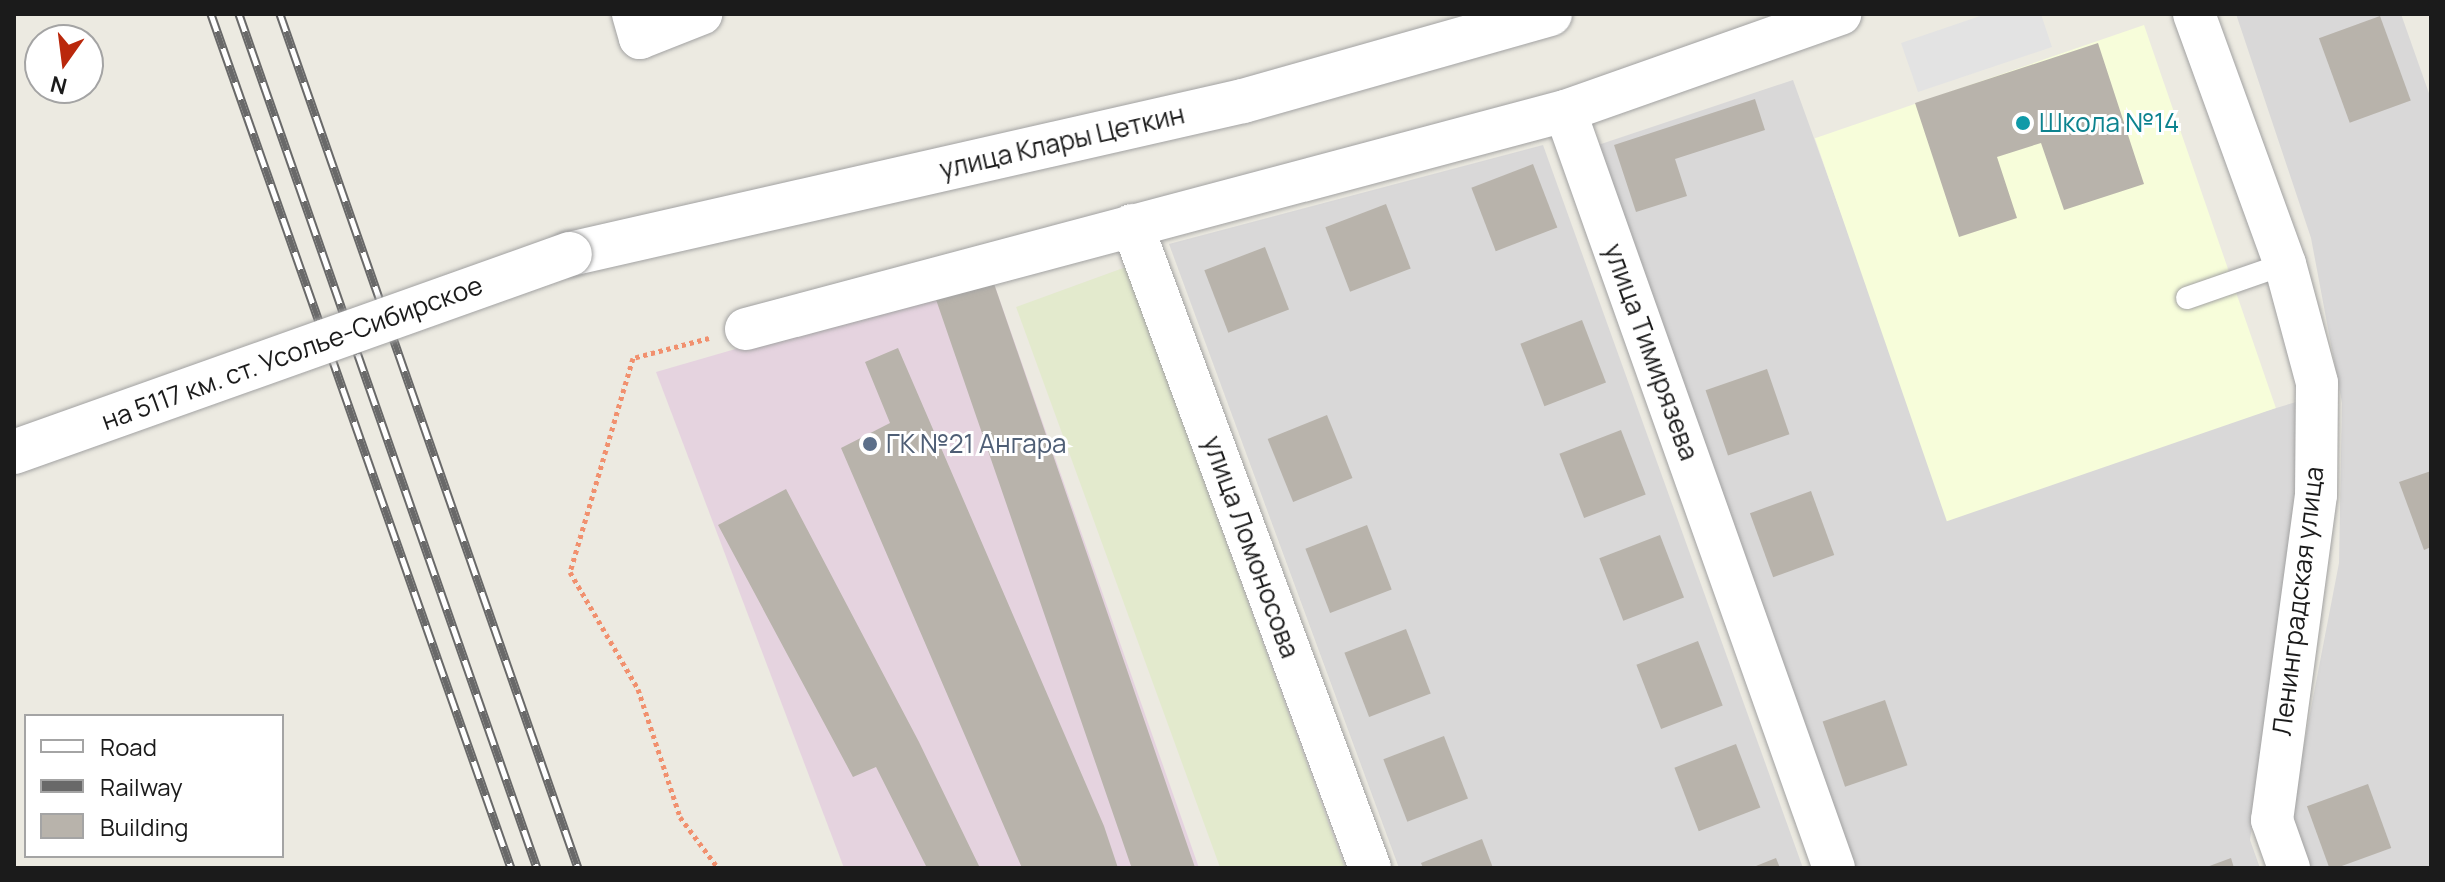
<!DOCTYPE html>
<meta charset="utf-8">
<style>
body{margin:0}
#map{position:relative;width:2445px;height:882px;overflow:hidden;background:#eceae1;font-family:Manrope,sans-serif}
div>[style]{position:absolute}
.residential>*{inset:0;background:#d9d8d8}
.industrial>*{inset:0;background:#e5d3df}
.education>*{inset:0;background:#f7fdda;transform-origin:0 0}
.farmland>*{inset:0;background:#e3eacd;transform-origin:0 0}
.parking>*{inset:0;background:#e3e3e3}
.building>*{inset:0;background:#b8b3ab;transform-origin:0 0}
.path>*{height:5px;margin-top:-2.5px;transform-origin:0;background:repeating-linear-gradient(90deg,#f1906e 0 4px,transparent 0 8px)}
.roads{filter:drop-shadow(0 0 2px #a2a2a2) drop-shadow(0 0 2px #a2a2a2)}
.service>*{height:22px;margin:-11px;padding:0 11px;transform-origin:11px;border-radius:11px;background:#fff}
.minor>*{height:42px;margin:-21px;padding:0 21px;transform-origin:21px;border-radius:21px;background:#fff}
.tertiary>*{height:44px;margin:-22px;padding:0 22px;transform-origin:22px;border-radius:22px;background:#fff}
.rail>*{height:9px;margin-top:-4.5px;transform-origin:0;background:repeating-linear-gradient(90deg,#fff 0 18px,#696969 0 36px);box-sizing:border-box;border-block:2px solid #696969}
.bridges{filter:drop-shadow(0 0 2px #a2a2a2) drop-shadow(0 0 2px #a2a2a2)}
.tertiary-bridge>*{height:44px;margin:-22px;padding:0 22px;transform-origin:22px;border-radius:22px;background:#fff}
.dots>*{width:22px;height:22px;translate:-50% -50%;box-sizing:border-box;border:4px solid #fff;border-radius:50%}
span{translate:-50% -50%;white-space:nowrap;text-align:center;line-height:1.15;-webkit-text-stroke:6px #fff;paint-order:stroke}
.culture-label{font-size:26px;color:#0d838f}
.left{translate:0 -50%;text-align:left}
.street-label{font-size:26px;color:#1b1b1b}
.service-label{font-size:26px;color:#4e5e75}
.frame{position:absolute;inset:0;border:16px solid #1b1b1b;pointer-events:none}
.legend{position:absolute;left:24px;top:714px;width:260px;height:144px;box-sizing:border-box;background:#fff;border:2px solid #a4a4a4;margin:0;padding:10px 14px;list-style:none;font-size:24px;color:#1b1b1b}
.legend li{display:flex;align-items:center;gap:16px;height:40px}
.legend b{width:40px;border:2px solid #a4a4a4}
.north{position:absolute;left:24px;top:24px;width:80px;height:80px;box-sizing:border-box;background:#fff;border:2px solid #a4a4a4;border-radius:50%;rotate:194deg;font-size:22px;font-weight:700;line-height:32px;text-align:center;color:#1b1b1b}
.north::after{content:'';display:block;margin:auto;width:28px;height:36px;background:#ba280c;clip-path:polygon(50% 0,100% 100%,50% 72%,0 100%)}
</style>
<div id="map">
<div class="residential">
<div style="clip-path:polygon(2236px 14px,2401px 14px,2431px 99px,2431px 868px,2311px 868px,2291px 812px,2339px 563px,2342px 403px,2311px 238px)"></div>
<div style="clip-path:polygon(1793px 80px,1947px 506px,2296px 402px,2294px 546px,2250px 840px,2260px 868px,1853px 868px,1598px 145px)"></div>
<div style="clip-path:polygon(1543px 145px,1803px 868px,1399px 868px,1169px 244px)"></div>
</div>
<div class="industrial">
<div style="clip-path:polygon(991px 275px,1199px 868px,844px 868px,656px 372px)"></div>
</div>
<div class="education">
<div style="left:2144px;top:25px;width:405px;height:348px;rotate:71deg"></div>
</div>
<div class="farmland">
<div style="left:1126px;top:267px;width:639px;height:117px;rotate:70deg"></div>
</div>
<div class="parking">
<div style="clip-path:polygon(1986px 14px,2041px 14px,2052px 47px,1918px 92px,1901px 43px)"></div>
</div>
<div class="building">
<div style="left:2380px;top:16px;width:90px;height:65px;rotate:70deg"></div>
<div style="clip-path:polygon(2098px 43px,2144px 184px,2064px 210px,2041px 143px,1997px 157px,2017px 218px,1959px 237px,1915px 103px)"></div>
<div style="clip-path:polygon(1755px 99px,1765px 130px,1675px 159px,1687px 196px,1636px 212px,1614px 145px)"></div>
<div style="left:1533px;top:164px;width:68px;height:66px;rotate:69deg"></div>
<div style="left:1386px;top:204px;width:69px;height:65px;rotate:69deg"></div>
<div style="left:1265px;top:247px;width:67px;height:65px;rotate:69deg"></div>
<div style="left:991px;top:275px;width:628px;height:60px;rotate:71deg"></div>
<div style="left:1582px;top:320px;width:67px;height:66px;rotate:69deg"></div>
<div style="clip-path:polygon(898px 348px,1104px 826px,1118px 868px,1022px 868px,841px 448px,890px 423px,865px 362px)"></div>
<div style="left:1767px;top:369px;width:69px;height:65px;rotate:71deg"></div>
<div style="left:1327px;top:415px;width:68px;height:64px;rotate:68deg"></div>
<div style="left:1621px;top:430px;width:69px;height:66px;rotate:69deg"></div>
<div style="clip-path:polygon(2431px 471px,2431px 547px,2424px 550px,2399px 482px)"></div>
<div style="clip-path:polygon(786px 489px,919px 742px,980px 868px,927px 868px,876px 767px,853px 777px,718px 525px)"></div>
<div style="left:1811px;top:491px;width:68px;height:65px;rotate:70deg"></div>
<div style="left:1367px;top:525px;width:69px;height:66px;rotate:69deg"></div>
<div style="left:1660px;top:535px;width:67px;height:65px;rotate:69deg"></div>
<div style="left:1406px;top:629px;width:69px;height:66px;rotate:69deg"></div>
<div style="left:1698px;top:641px;width:69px;height:66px;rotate:69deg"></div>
<div style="left:1885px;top:700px;width:69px;height:66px;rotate:71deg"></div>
<div style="left:1444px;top:736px;width:67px;height:65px;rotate:69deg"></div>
<div style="left:1736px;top:744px;width:68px;height:66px;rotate:69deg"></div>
<div style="left:2368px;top:784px;width:68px;height:65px;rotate:70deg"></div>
<div style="clip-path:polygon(1482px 839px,1493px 868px,1423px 868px,1421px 863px)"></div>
<div style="clip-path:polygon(1776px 858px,1780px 868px,1751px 868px)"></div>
<div style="clip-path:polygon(2231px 858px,2234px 868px,2204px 868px)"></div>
</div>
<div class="path">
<div style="left:709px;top:338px;width:79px;rotate:165.3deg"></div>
<div style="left:633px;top:358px;width:223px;rotate:106.4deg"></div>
<div style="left:570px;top:572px;width:135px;rotate:59.8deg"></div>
<div style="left:638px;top:689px;width:135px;rotate:71.8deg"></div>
<div style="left:680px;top:817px;width:64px;rotate:53.3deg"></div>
</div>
<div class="roads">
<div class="service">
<div style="left:2187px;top:298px;width:104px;rotate:-19.1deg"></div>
</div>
<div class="minor">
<div style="left:633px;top:14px;width:25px;rotate:74deg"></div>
<div style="left:640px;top:38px;width:66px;rotate:-21.5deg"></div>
<div style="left:2194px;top:14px;width:266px;rotate:70deg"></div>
<div style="left:2285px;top:264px;width:123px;rotate:74.9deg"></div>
<div style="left:2317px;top:383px;width:112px;rotate:90.5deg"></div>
<div style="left:2316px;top:495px;width:328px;rotate:97.7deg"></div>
<div style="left:2272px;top:820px;width:51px;rotate:70.5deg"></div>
<div style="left:1132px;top:225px;width:686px;rotate:69.69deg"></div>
<div style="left:746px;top:329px;width:848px;rotate:-14.91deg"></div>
<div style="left:1834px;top:868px;width:803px;rotate:-109.56deg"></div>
<div style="left:1565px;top:111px;width:292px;rotate:-19.4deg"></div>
</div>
<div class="tertiary">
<div style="left:570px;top:254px;width:690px;rotate:-12.81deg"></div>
<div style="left:1243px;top:101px;width:319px;rotate:-15.8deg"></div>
</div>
</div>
<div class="rail">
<div style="left:211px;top:14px;width:905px;rotate:70.64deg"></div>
<div style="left:239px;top:14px;width:904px;rotate:70.76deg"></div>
<div style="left:280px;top:14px;width:904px;rotate:70.76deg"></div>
</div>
<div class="bridges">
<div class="tertiary-bridge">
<div style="left:14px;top:452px;width:590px;rotate:-19.6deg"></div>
</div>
</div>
<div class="dots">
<div style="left:2023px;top:123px;background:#0f9aa8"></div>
<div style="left:870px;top:444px;background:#5c6f8a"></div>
</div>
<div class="culture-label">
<span class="left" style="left:2039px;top:123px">Школа №14</span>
</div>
<div class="street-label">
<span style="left:1062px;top:142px;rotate:-13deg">улица Клары Цеткин</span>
<span style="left:1651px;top:352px;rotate:70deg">улица Тимирязева</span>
<span style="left:292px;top:353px;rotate:-20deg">на 5117 км. ст. Усолье-Сибирское</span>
<span style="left:1251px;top:547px;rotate:70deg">улица Ломоносова</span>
<span style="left:2298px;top:601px;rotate:-83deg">Ленинградская улица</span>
</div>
<div class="service-label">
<span class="left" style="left:886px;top:444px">ГК №21 Ангара</span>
</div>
<div class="frame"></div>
<ul class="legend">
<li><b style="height:10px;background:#fff"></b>Road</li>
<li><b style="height:10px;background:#696969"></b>Railway</li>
<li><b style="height:22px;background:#b8b3ab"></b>Building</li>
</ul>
<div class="north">N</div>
</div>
